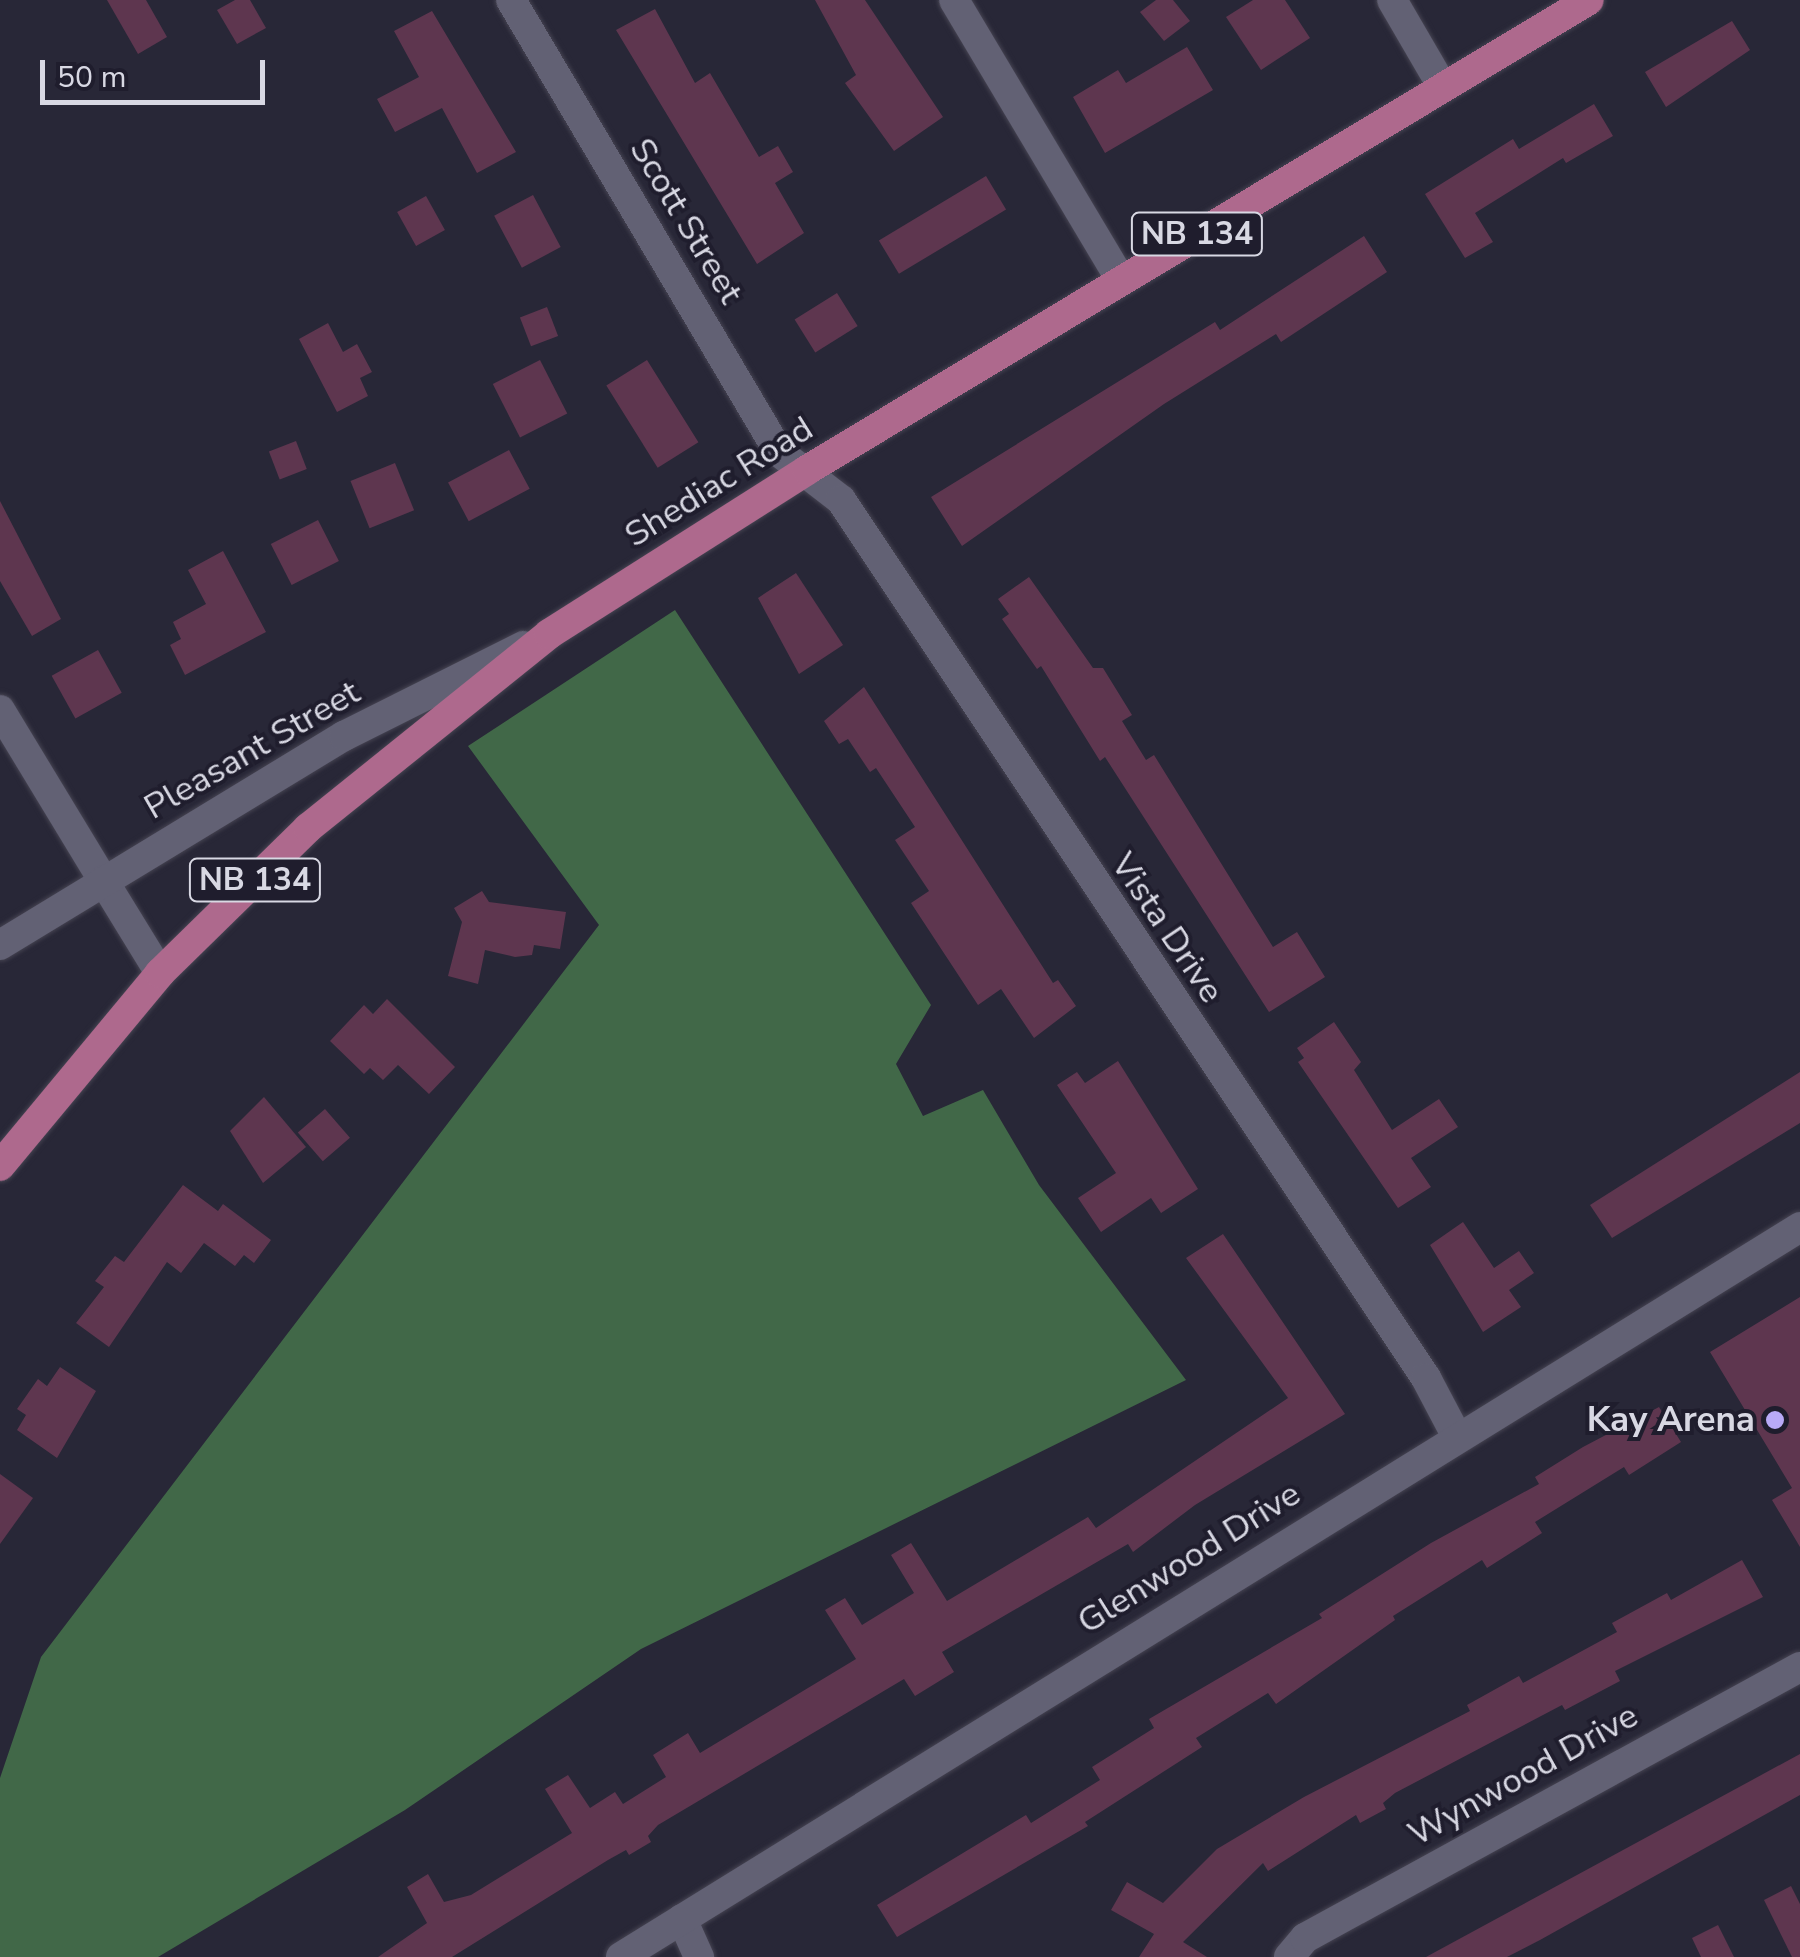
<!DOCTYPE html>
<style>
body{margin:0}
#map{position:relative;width:1800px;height:1957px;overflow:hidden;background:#282737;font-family:"Nunito Sans",sans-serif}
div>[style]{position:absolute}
.forest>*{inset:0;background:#416848}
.building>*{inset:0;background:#5e364f;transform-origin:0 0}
.roads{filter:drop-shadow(0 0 2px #454351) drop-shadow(0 0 2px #454351)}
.street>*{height:30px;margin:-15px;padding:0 15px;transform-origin:15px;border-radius:15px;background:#626174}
.secondary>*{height:30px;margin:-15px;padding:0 15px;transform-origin:15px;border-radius:15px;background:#626174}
.primary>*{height:30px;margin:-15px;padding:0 15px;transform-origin:15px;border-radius:15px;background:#ae698d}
.dots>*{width:28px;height:28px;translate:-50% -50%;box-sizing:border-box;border:5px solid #1f1d2d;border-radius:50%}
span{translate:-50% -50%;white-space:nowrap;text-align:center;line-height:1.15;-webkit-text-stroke:8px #1f1d2d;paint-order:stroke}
.shield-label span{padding:2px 8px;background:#1f1d2d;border:2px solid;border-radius:8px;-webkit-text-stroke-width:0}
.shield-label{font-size:32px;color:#d8d8e3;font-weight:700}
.street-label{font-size:35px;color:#d8d8e3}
.poi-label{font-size:35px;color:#d8d8e3;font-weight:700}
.right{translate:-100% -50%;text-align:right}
.scale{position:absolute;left:40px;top:60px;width:225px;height:45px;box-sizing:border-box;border:5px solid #d8d8e3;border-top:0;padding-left:12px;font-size:30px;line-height:35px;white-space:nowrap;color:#d8d8e3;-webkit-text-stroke:8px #1f1d2d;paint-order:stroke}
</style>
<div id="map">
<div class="forest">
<div style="clip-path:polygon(675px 610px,931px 1005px,896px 1064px,923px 1116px,983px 1090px,1039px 1185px,1186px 1380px,641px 1649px,405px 1810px,158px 1957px,0 1957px,0 1778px,41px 1657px,599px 925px,468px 746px)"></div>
</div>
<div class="building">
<div style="clip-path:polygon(107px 0,146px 0,167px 37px,138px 54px)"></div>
<div style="clip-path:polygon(235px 0,250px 0,266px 28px,237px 44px,217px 10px)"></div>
<div style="clip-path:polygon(815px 0,865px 0,943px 117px,894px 151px,845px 83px,856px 75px)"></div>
<div style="clip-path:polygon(1156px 0,1173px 0,1190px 21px,1164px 41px,1140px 12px)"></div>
<div style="clip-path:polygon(1253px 0,1285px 0,1310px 38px,1261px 70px,1226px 17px)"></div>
<div style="clip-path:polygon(655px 9px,695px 83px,710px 73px,759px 157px,778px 146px,793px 172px,775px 183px,804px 233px,757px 264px,616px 30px)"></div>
<div style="clip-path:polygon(432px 11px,516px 152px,477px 173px,442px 108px,395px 132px,377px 99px,419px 77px,394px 31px)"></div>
<div style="clip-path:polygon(1732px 21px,1750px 50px,1666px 107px,1645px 72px)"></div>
<div style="clip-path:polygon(1187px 47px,1213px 90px,1105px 153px,1073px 97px,1118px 70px,1126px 83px)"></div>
<div style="clip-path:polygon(1594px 104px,1613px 136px,1566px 163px,1563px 158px,1475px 213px,1493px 242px,1465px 258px,1425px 194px,1513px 139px,1519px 149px)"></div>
<div style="left:986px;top:176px;width:39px;height:125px;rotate:59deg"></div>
<div style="left:533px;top:195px;width:59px;height:44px;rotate:62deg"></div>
<div style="left:426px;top:196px;width:39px;height:33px;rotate:61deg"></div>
<div style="clip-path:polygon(1364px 236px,1387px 272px,1281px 342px,1276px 334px,1164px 404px,962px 546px,931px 497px,1215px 322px,1220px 330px)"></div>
<div style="left:837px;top:293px;width:39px;height:50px;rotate:58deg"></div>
<div style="left:547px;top:307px;width:31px;height:29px;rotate:69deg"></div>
<div style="clip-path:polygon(328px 323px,343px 352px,357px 344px,372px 372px,360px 378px,368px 396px,337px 412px,299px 339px)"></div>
<div style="left:540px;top:360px;width:60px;height:53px;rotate:63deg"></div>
<div style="left:647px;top:360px;width:97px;height:48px;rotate:58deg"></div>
<div style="left:296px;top:441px;width:30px;height:29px;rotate:69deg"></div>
<div style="left:509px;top:450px;width:44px;height:69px;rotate:62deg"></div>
<div style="left:395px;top:463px;width:51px;height:48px;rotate:68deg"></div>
<div style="clip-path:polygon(0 501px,61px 619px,32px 636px,0 581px)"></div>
<div style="left:318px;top:520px;width:46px;height:53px;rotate:63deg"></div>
<div style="clip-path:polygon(223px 551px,266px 632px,185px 675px,170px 645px,181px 639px,173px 622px,206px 604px,188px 570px)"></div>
<div style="clip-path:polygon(796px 573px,843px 645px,799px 674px,758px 598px)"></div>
<div style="clip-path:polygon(1029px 577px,1093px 668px,1103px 668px,1132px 715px,1122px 721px,1146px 760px,1154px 755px,1273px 947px,1297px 932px,1325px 977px,1269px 1012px,1105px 757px,1100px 761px,1041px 666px,1037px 669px,1002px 619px,1009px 614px,998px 599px)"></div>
<div style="left:98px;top:650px;width:49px;height:53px;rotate:61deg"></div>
<div style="clip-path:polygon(864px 687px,1053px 983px,1058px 980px,1076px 1006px,1034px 1038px,1001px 989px,978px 1005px,911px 903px,929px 891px,895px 840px,915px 827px,876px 768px,870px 772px,848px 739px,839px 744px,824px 721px)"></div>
<div style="clip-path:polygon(482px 891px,489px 902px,566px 912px,560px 949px,534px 945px,532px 955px,515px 957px,485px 950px,478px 984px,448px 976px,462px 922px,454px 908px)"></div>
<div style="clip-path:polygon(387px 999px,455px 1067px,429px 1094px,398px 1065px,383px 1080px,370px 1068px,364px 1074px,330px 1041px,364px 1005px,373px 1014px)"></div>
<div style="clip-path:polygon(1334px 1022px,1361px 1062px,1354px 1070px,1392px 1130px,1439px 1099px,1458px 1127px,1411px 1158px,1431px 1187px,1398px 1208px,1298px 1062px,1304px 1058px,1297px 1048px)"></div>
<div style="clip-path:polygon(1118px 1061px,1198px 1189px,1161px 1213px,1151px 1198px,1101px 1232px,1078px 1198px,1116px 1173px,1057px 1085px,1077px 1072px,1085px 1083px)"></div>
<div style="clip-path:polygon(1800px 1072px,1800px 1123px,1612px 1238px,1590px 1205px)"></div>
<div style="clip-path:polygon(264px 1097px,306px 1147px,263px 1183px,230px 1131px)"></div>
<div style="left:325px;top:1109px;width:38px;height:36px;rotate:49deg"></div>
<div style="clip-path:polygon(183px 1185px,218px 1211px,223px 1204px,271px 1240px,254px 1263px,244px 1255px,235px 1266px,204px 1243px,181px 1273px,167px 1262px,109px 1347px,76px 1323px,104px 1287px,95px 1281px,115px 1256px,124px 1262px)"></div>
<div style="clip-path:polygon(1463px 1222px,1494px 1268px,1519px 1251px,1534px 1273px,1509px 1290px,1521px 1307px,1483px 1332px,1430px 1245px)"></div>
<div style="clip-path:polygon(1223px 1234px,1345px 1414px,1195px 1505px,1133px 1552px,1128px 1544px,942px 1652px,954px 1672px,915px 1696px,904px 1679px,658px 1825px,648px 1836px,651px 1842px,629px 1855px,626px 1850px,608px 1860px,452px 1957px,378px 1957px,427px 1923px,407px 1887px,428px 1874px,444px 1902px,471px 1895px,572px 1833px,545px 1789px,568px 1775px,590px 1808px,615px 1792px,623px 1804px,666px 1777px,653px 1755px,688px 1733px,700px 1753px,856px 1659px,825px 1610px,845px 1598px,862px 1625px,914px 1593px,891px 1555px,911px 1543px,947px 1601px,1088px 1517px,1096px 1528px,1288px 1398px,1186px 1258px)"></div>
<div style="clip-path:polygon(1800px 1297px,1800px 1547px,1772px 1500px,1792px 1488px,1710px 1352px)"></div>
<div style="clip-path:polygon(60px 1367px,96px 1391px,57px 1458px,17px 1430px,26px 1415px,17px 1409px,38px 1379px,47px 1386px)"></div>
<div style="clip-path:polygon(1659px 1407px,1681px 1442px,1629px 1475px,1624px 1467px,1535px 1522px,1542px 1533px,1487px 1568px,1482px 1560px,1393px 1616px,1395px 1620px,1276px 1704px,1268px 1693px,1196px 1738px,1202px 1747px,1085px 1822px,1088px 1826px,897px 1937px,877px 1905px,1026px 1815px,1031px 1823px,1100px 1780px,1092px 1767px,1154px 1728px,1149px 1719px,1322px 1618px,1319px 1614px,1431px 1543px,1539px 1484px,1535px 1477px,1583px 1447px)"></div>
<div style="clip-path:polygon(0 1474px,33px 1498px,0 1544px)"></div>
<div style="clip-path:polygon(1742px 1560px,1763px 1597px,1615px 1671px,1620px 1681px,1565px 1710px,1562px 1705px,1395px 1793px,1383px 1803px,1386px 1809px,1360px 1823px,1356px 1815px,1268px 1871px,1263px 1863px,1183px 1942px,1207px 1957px,1139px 1957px,1154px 1934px,1111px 1910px,1127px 1882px,1163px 1903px,1217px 1849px,1304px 1797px,1470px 1711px,1467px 1705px,1519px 1676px,1523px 1683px,1617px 1632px,1612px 1623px,1667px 1593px,1671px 1600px)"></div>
<div style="clip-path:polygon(1800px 1754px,1800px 1795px,1540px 1940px,1507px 1957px,1426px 1957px)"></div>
<div style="clip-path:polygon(1791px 1886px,1800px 1904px,1800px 1957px,1792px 1957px,1764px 1900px)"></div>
<div style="clip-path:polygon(1718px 1925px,1734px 1957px,1701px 1957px,1692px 1938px)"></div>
</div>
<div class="roads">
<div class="street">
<div style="left:511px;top:0;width:525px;rotate:59.34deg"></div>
<div style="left:779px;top:452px;width:78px;rotate:37.7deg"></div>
<div style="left:841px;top:500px;width:1055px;rotate:56.32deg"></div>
<div style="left:1426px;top:1378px;width:64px;rotate:62.2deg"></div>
<div style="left:954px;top:0;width:326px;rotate:59.2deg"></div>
<div style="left:1392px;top:0;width:99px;rotate:59.8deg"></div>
<div style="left:0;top:710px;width:199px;rotate:58.8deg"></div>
<div style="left:682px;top:1919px;width:42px;rotate:65.9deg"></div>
<div style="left:621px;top:1957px;width:1387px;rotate:-31.76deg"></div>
<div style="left:1289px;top:1957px;width:25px;rotate:-50deg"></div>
<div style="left:1305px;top:1938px;width:564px;rotate:-28.7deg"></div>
</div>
<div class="secondary">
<div style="left:103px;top:880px;width:109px;rotate:58.5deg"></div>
<div style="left:0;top:945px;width:403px;rotate:-31.3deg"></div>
<div style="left:344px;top:736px;width:201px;rotate:-26.6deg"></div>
</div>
<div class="primary">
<div style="left:0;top:1166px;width:251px;rotate:-50.3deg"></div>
<div style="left:160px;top:973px;width:207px;rotate:-44.4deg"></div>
<div style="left:308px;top:828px;width:309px;rotate:-38.8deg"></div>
<div style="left:549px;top:634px;width:306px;rotate:-32.4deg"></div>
<div style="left:807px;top:470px;width:912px;rotate:-31.01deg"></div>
</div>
</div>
<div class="dots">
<div style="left:1775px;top:1420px;background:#b9aaf7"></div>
</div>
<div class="shield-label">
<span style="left:1197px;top:234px">NB 134</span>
<span style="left:255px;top:880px">NB 134</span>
</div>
<div class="street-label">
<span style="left:686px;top:221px;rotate:59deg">Scott Street</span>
<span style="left:719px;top:482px;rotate:-32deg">Shediac Road</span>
<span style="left:252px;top:750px;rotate:-30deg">Pleasant Street</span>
<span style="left:1167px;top:928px;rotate:56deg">Vista Drive</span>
<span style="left:1189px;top:1558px;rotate:-32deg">Glenwood Drive</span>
<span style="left:1523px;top:1775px;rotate:-29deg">Wynwood Drive</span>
</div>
<div class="poi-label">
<span class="right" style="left:1755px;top:1420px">Kay Arena</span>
</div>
<div class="scale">50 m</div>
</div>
